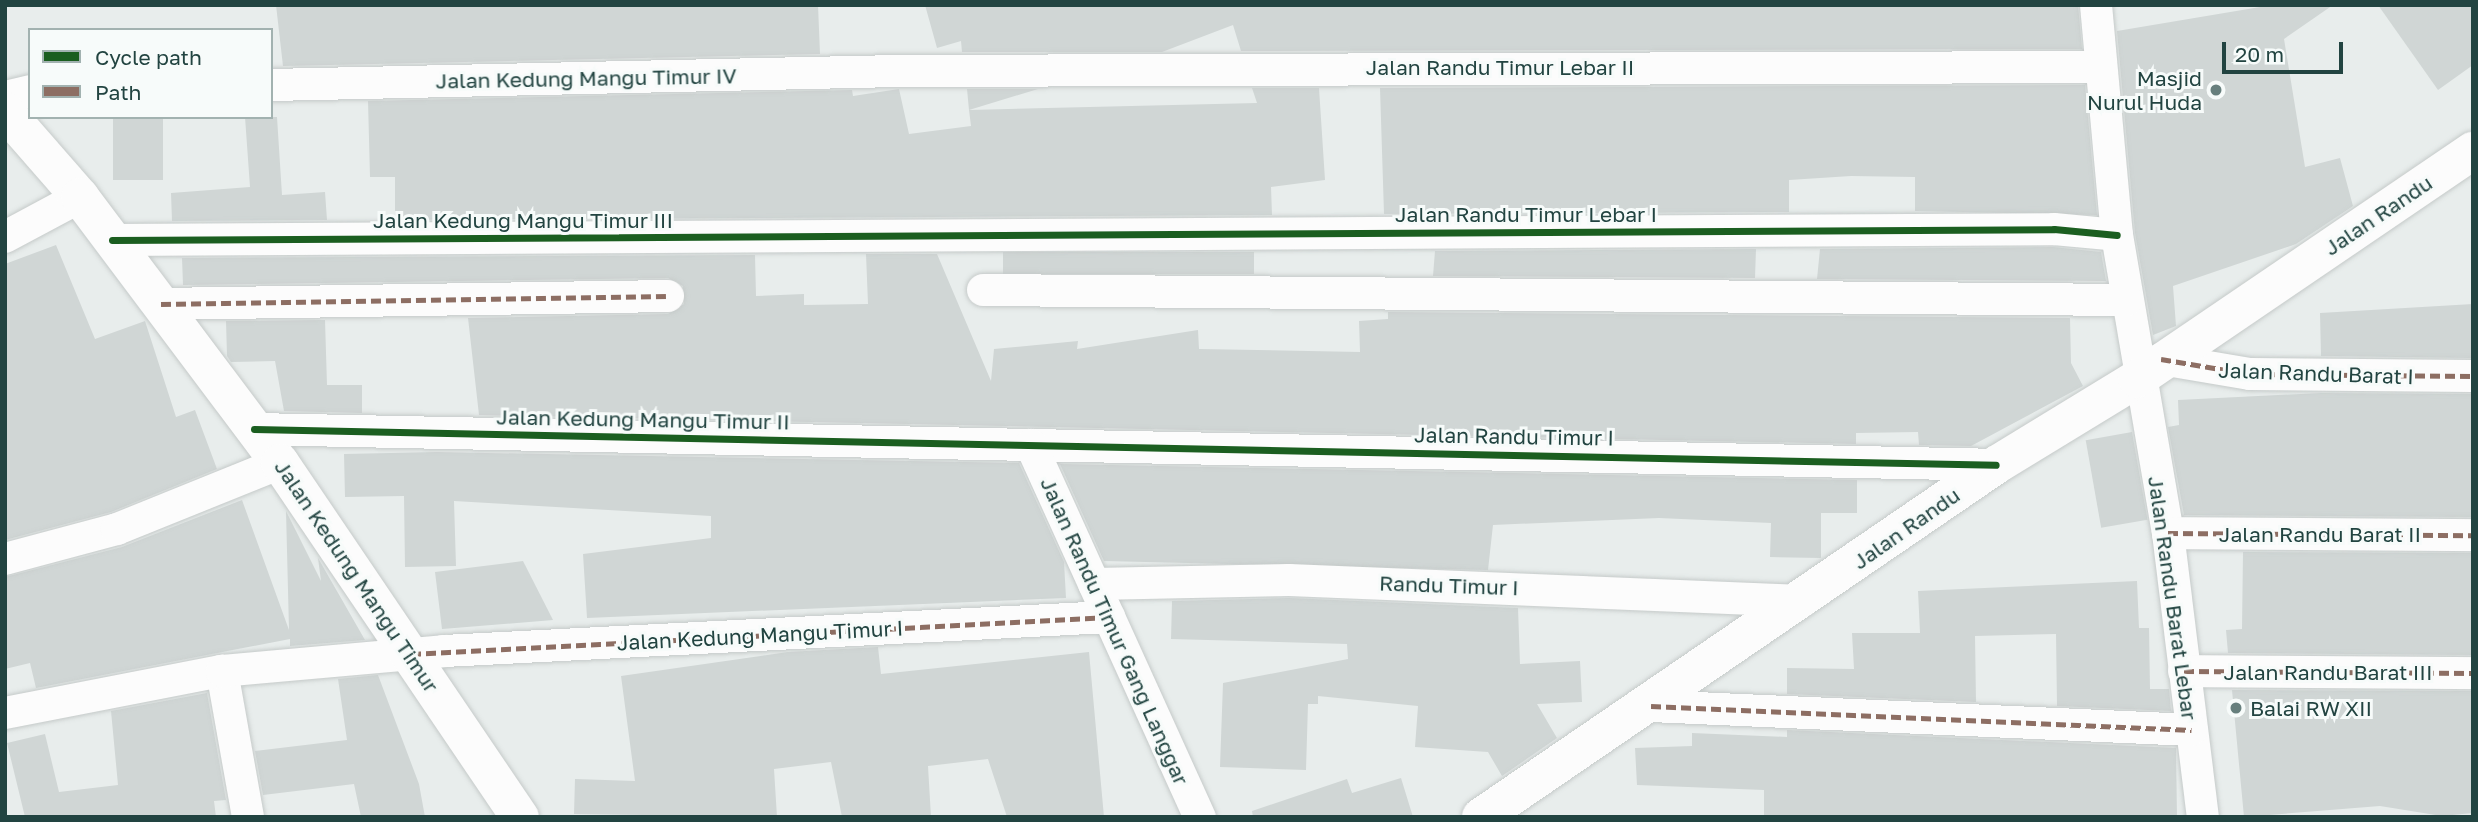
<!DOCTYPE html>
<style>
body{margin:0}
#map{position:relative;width:2478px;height:822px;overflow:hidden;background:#e8edec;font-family:"Golos Text",sans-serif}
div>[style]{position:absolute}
.building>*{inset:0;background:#d0d6d5;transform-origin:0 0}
.roads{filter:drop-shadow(0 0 2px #c5cac9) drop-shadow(0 0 2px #c5cac9)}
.minor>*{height:32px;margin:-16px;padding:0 16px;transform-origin:16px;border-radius:16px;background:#fcfcfc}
.tertiary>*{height:38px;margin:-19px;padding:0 19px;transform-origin:19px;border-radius:19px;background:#fcfcfc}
.secondary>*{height:38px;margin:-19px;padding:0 19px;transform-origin:19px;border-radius:19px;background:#fcfcfc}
.quiet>*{height:5px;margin-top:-2.5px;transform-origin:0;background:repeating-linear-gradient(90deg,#8d6e63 0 10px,transparent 0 15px)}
.cycleway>*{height:7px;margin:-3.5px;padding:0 3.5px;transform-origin:3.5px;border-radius:3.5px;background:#1b5e20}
.dots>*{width:19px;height:19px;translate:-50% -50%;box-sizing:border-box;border:4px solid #f7fbfa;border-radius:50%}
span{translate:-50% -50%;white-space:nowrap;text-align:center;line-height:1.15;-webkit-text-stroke:6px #f7fbfa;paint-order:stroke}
.street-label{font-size:21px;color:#224441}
.poi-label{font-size:21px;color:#224441}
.right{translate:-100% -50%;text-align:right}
.left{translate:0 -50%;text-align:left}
.frame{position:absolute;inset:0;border:7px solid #224441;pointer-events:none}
.legend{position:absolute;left:28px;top:28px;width:245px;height:91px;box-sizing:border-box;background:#f7fbfa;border:2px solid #a2b2b0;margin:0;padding:9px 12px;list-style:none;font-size:21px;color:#224441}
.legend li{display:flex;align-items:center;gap:14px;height:35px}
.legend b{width:35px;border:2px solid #a2b2b0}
.scale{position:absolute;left:2222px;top:42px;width:121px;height:32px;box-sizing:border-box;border:4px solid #224441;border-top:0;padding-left:9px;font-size:21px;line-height:24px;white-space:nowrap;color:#224441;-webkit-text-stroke:5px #f7fbfa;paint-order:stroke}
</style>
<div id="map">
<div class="building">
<div style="clip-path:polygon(276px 5px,818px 5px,820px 54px,283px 66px)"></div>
<div style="clip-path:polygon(925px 5px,2078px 5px,2082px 49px,1241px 51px,1233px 25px,1162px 52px,962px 52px,961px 41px,937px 48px)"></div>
<div style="clip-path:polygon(2272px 5px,2333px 5px,2284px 39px,2305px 167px,2340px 158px,2353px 206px,2296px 244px,2173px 286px,2176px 326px,2153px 335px,2135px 233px,2117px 31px)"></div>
<div style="clip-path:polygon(2378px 5px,2473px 5px,2473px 65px,2438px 90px)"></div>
<div style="clip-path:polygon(2085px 85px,2097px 215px,1915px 211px,1915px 177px,1851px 176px,1789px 180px,1789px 212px,1384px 214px,1380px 88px)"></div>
<div style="clip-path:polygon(1252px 88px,1319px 88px,1325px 180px,1271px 187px,1272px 215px,395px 220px,395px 177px,370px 177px,368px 101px,852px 90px,853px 96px,899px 89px,909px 134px,971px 126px,969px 110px,1257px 103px)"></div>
<div style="clip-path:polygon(967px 89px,1038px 89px,969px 110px)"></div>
<div style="left:113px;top:117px;width:50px;height:63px"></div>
<div style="clip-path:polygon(245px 117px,277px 117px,282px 195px,325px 192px,327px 220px,172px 221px,171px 193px,250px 187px)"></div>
<div style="clip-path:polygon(56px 245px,95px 339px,145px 321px,176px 417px,195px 410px,217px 469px,111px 512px,5px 540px,5px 264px)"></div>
<div style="clip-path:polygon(2053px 247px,2101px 252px,2106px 281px,1817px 279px,1820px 249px)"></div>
<div style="clip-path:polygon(1756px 249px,1755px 278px,1433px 276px,1435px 251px)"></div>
<div style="left:1254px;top:252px;width:22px;height:251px;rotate:90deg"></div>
<div style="clip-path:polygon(866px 254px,937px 254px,991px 381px,994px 349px,1078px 341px,1077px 349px,1198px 330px,1199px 349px,1360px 352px,1359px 321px,1388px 319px,1388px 312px,2070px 318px,2071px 363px,2083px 386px,1971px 446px,1919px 445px,1918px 432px,1856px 433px,1856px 444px,479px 415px,468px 318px,668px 314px,684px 304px,683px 286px,668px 278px,183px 285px,182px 258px,755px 255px,756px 296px,804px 294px,804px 305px,868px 304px)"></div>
<div style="clip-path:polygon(2473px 304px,2473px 358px,2321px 356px,2320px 313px)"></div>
<div style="clip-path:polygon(325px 320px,327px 385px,362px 385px,362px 413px,284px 411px,275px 361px,231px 362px,227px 356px,226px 321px)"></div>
<div style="clip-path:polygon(2321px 393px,2473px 394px,2471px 517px,2184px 515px,2168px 427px,2179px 425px,2178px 400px)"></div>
<div style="left:2132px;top:432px;width:89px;height:47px;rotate:80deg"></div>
<div style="clip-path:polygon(437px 452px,1019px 463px,1064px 562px,1066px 598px,587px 618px,583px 554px,711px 538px,711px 516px,454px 501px,456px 566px,405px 567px,404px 496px,345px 497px,344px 454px)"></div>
<div style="clip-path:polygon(1060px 464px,1857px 480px,1857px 513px,1821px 513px,1821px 558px,1770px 557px,1771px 523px,1659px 518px,1493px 525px,1488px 570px,1104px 561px)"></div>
<div style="clip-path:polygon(242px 500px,289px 630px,286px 511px,321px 581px,318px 558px,365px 640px,290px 646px,290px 639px,36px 688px,30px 663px,5px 669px,5px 577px,122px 547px)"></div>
<div style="clip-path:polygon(2243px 552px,2471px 553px,2473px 655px,2228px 653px,2226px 630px,2242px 629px)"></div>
<div style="clip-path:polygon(523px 561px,553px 620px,442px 629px,435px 572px)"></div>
<div style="clip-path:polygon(2137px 581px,2139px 628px,2149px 628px,2150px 689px,2169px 689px,2171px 711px,2057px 706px,2056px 634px,1975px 636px,1976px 702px,1787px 694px,1787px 668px,1854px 669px,1852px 633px,1920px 633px,1918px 591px)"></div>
<div style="clip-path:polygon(1289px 598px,1518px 608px,1520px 664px,1580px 661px,1582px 702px,1537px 704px,1557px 738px,1502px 776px,1488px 752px,1415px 747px,1418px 706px,1318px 696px,1318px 704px,1308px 704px,1306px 770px,1220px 767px,1223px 683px,1348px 659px,1347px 644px,1171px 639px,1172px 601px)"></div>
<div style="clip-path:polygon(878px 647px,881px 674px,1089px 652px,1104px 817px,1007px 817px,988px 759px,928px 766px,931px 817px,842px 817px,831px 762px,774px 769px,777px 817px,574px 814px,575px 779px,635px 781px,621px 676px,788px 652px)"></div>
<div style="clip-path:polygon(378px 675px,419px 784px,425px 817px,361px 817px,354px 784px,263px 795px,255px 751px,347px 740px,338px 679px)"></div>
<div style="clip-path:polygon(2232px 690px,2473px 691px,2473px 813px,2442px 816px,2380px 806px,2244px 817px)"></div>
<div style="clip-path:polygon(207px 693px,226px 800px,214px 801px,216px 817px,25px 817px,7px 743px,45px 734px,59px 792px,118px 785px,111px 711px)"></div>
<div style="clip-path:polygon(1787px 730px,2176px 748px,2177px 817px,1764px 817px,1764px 790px,1637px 785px,1635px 748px,1692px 746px,1692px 733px,1787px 737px)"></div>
<div style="clip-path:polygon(1401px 778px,1413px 817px,1253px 817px,1252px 811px,1347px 779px,1352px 793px)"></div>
</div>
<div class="roads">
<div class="minor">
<div style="left:2096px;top:5px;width:231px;rotate:84.8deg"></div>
<div style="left:2117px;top:235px;width:302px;rotate:80.3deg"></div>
<div style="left:2168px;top:533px;width:286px;rotate:83deg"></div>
<div style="left:271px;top:85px;width:629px;rotate:-1.28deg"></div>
<div style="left:900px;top:71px;width:1201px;rotate:-0.19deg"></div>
<div style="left:5px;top:97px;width:26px;rotate:-13deg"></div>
<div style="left:5px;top:237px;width:85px;rotate:-28.1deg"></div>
<div style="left:112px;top:240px;width:1942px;rotate:-0.32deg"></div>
<div style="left:2054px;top:229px;width:63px;rotate:5.4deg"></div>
<div style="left:983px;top:290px;width:1144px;rotate:0.5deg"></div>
<div style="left:161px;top:304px;width:507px;rotate:-0.9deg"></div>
<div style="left:2161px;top:359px;width:90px;rotate:9.6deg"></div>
<div style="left:2250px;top:374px;width:223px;rotate:0.5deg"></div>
<div style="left:254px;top:429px;width:1742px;rotate:1.18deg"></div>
<div style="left:1031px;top:445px;width:409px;rotate:65.6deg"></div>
<div style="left:2168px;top:533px;width:305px;rotate:0.4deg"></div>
<div style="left:5px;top:559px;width:116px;rotate:-15deg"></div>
<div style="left:117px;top:529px;width:176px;rotate:-22deg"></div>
<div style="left:1094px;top:584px;width:195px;rotate:-1.2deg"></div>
<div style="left:1289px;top:580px;width:514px;rotate:2.34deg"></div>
<div style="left:222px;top:671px;width:148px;rotate:79.9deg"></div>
<div style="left:2184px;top:671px;width:289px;rotate:0.4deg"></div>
<div style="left:1651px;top:706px;width:541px;rotate:2.54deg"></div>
<div style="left:5px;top:713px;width:221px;rotate:-11deg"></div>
<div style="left:222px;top:671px;width:223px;rotate:-5.1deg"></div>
<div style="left:444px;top:651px;width:666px;rotate:-2.93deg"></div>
</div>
<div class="tertiary">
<div style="left:1481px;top:817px;width:624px;rotate:-34.35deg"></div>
<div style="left:1996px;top:465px;width:165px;rotate:-31.4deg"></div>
<div style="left:2137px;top:379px;width:406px;rotate:-34.2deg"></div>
</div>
<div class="secondary">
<div style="left:5px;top:111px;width:114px;rotate:48.9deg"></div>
<div style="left:80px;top:197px;width:333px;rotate:53.1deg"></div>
<div style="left:280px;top:463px;width:428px;rotate:55.9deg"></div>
</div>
</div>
<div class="quiet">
<div style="left:161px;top:304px;width:507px;rotate:-0.9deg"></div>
<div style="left:2161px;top:359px;width:90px;rotate:9.6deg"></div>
<div style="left:2250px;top:374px;width:223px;rotate:0.5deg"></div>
<div style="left:2168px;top:533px;width:305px;rotate:0.4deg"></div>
<div style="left:411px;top:654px;width:699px;rotate:-3.03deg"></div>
<div style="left:2184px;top:671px;width:289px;rotate:0.4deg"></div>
<div style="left:1651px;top:706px;width:541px;rotate:2.54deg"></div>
</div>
<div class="cycleway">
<div style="left:112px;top:240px;width:1942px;rotate:-0.32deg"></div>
<div style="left:2054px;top:229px;width:63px;rotate:5.4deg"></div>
<div style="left:254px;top:429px;width:1742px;rotate:1.18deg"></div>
</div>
<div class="dots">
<div style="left:2216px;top:90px;background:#677f7d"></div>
<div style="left:2236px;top:708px;background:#677f7d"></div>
</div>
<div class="street-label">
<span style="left:1500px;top:67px">Jalan Randu Timur Lebar II</span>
<span style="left:586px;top:78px;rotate:-1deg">Jalan Kedung Mangu Timur IV</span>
<span style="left:1526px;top:214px">Jalan Randu Timur Lebar I</span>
<span style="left:2378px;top:215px;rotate:-34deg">Jalan Randu</span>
<span style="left:523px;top:220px">Jalan Kedung Mangu Timur III</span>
<span style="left:2316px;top:373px;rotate:2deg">Jalan Randu Barat I</span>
<span style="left:643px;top:419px;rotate:1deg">Jalan Kedung Mangu Timur II</span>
<span style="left:1514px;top:436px;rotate:1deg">Jalan Randu Timur I</span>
<span style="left:1906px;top:528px;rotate:-35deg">Jalan Randu</span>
<span style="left:2320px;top:534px">Jalan Randu Barat II</span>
<span style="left:357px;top:576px;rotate:56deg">Jalan Kedung Mangu Timur</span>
<span style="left:1449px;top:585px;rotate:2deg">Randu Timur I</span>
<span style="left:2173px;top:598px;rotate:82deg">Jalan Randu Barat Lebar</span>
<span style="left:1115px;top:631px;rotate:66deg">Jalan Randu Timur Gang Langgar</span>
<span style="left:760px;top:635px;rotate:-3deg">Jalan Kedung Mangu Timur I</span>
<span style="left:2328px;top:672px">Jalan Randu Barat III</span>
</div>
<div class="poi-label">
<span class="right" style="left:2202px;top:90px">Masjid<br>Nurul Huda</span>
<span class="left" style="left:2250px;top:708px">Balai RW XII</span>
</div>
<div class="frame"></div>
<ul class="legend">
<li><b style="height:9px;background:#1b5e20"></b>Cycle path</li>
<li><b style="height:9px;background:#8d6e63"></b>Path</li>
</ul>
<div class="scale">20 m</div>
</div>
